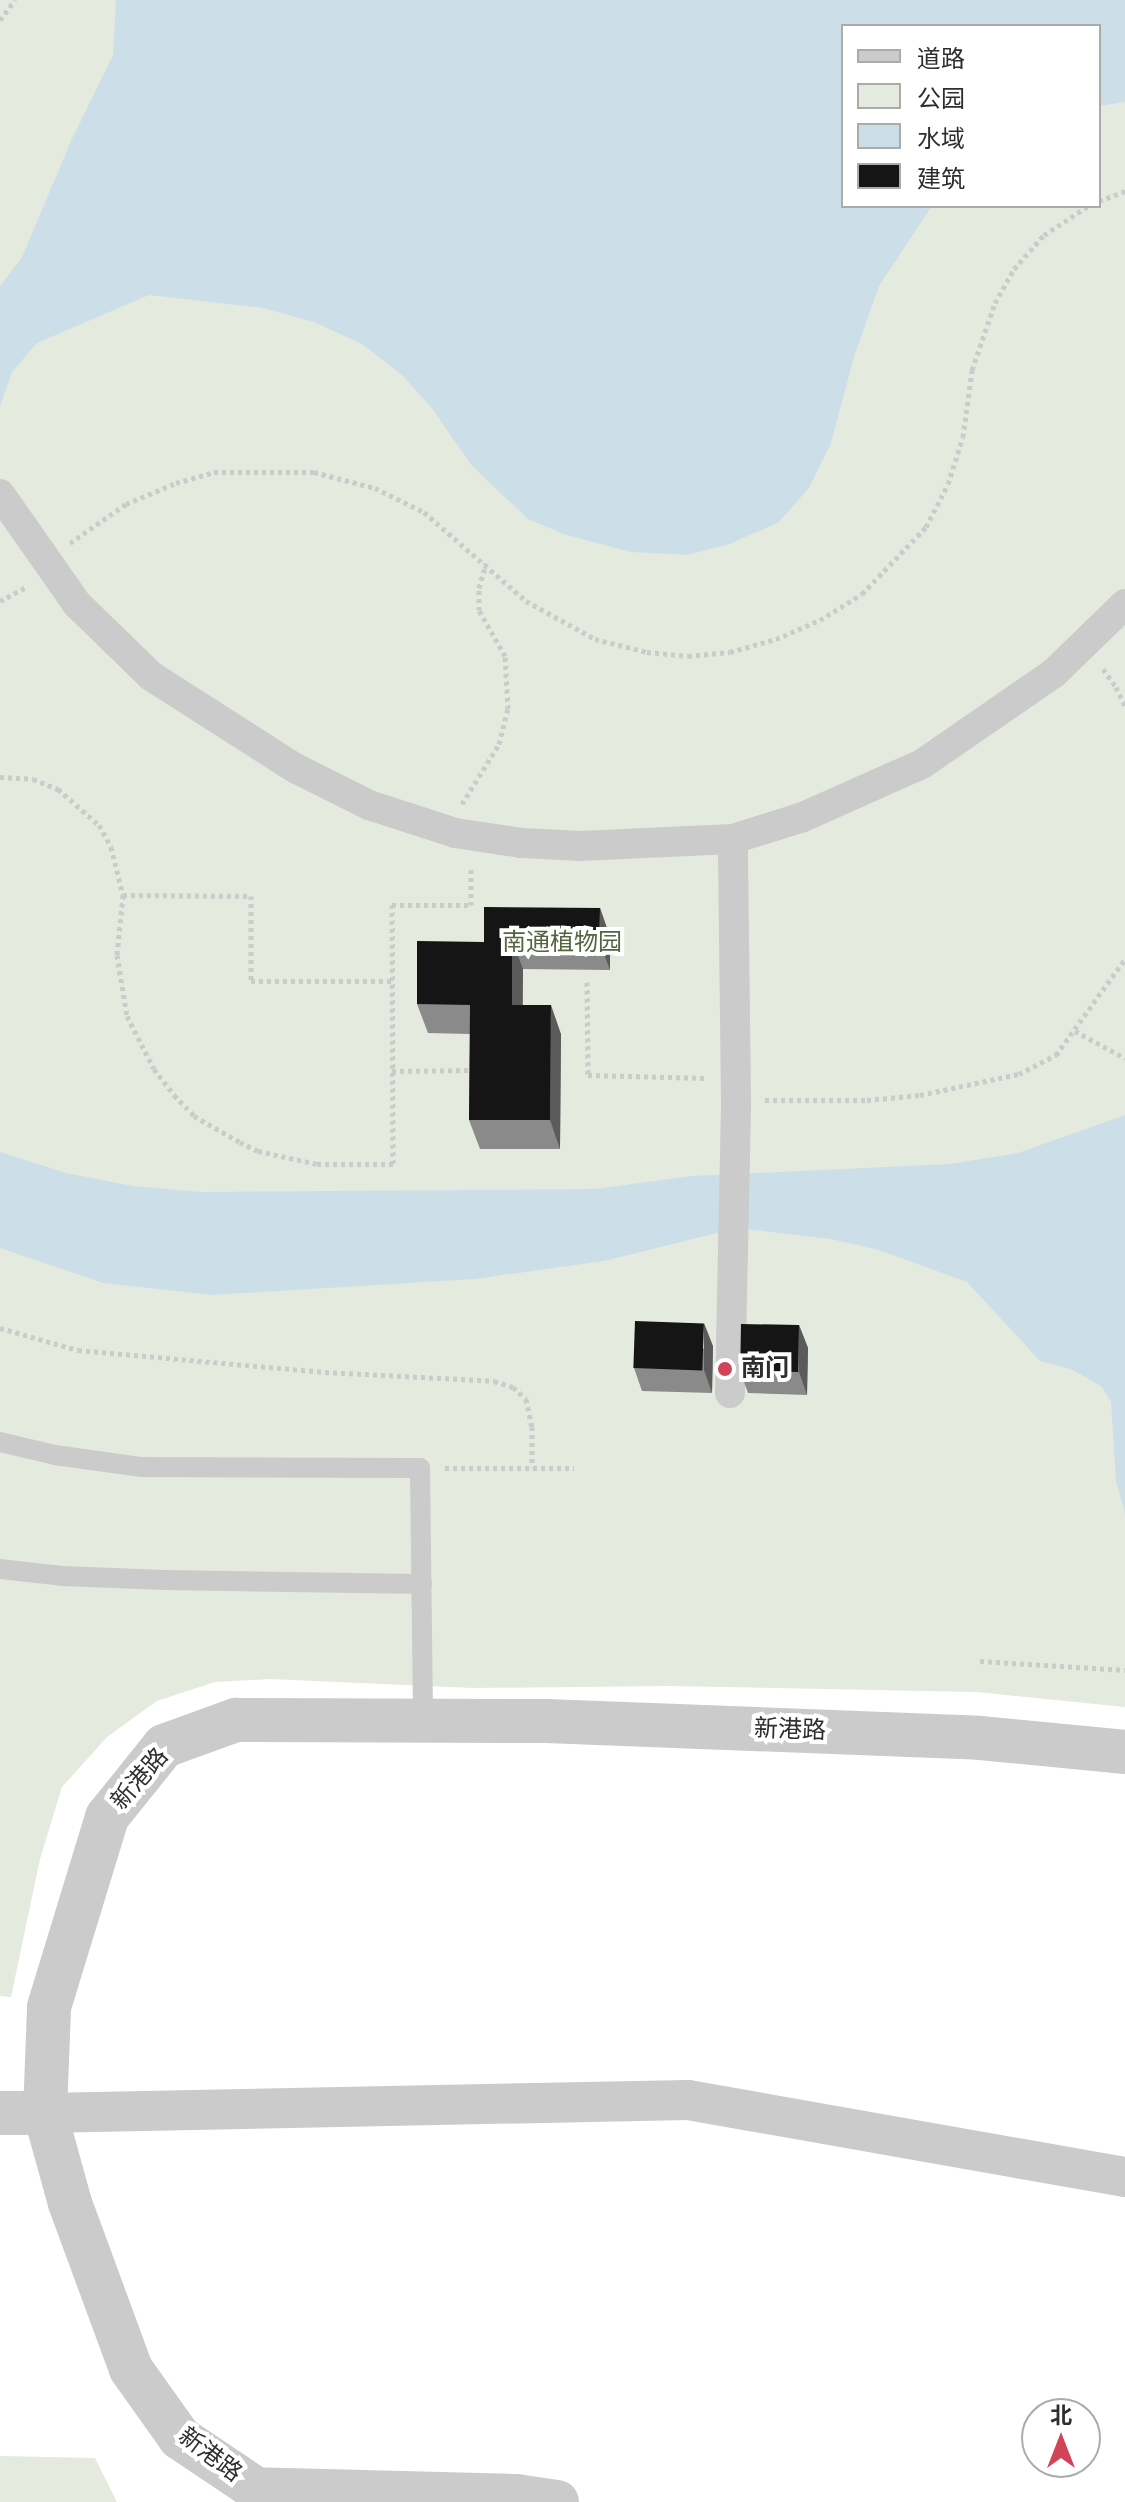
<!DOCTYPE html>
<meta charset="utf-8">
<style>
body{margin:0}
#map{position:relative;width:1125px;height:2502px;overflow:hidden;background:#fff;font-family:Rubik,"Noto Sans SC",sans-serif}
div>[style]{position:absolute}
.green>*{inset:0;background:#e5eade}
.water>*{inset:0;background:#ccdfe8}
.path>*{height:5px;margin-top:-2.5px;transform-origin:0;background:repeating-linear-gradient(90deg,#cbcbcb 0 4px,transparent 0 8px)}
.service>*{height:20px;margin:-10px;padding:0 10px;transform-origin:10px;border-radius:10px;background:#cbcbcb}
.pedestrian>*{height:30px;margin:-15px;padding:0 15px;transform-origin:15px;border-radius:15px;background:#cbcbcb}
.minor>*{height:40px;margin:-20px;padding:0 20px;transform-origin:20px;border-radius:20px;background:#cbcbcb}
.tertiary>*{height:44px;margin:-22px;padding:0 22px;transform-origin:22px;border-radius:22px;background:#cbcbcb}
.wall>*{inset:0;background:#8a8a8a}
.shaded-wall>*{inset:0;background:#5b5b5b}
.building>*{inset:0;background:#151515;transform-origin:0 0}
.dots>*{width:22px;height:22px;translate:-50% -50%;box-sizing:border-box;border:4px solid #fff;border-radius:50%}
span{translate:-50% -50%;white-space:nowrap;text-align:center;line-height:1.15;-webkit-text-stroke:8px #fff;paint-order:stroke}
.park-label{font-size:24px;color:#546541}
.poi-label{font-size:24px;color:#2e2e2e;font-weight:700}
.left{translate:0 -50%;text-align:left}
.street-label{font-size:24px;color:#2e2e2e}
.legend{position:absolute;left:841px;top:24px;width:260px;height:184px;box-sizing:border-box;background:#fff;border:2px solid #ababab;margin:0;padding:10px 14px;list-style:none;font-size:24px;color:#2e2e2e}
.legend li{display:flex;align-items:center;gap:16px;height:40px}
.legend b{width:40px;border:2px solid #ababab}
.north{position:absolute;left:1021px;top:2398px;width:80px;height:80px;box-sizing:border-box;background:#fff;border:2px solid #ababab;border-radius:50%;rotate:0deg;font-size:22px;font-weight:700;line-height:32px;text-align:center;color:#2e2e2e}
.north::after{content:'';display:block;margin:auto;width:28px;height:36px;background:#d14458;clip-path:polygon(50% 0,100% 100%,50% 72%,0 100%)}
</style>
<div id="map">
<div class="green">
<div style="clip-path:polygon(evenodd,0 0,1125px 0,1125px 1707px,977px 1692px,669px 1686px,472px 1688px,271px 1679px,215px 1682px,157px 1701px,107px 1737px,62px 1787px,40px 1859px,11px 1997px,0 1996px,0 0,843px 26px,1099px 26px,1099px 206px,843px 206px,843px 26px)"></div>
<div style="clip-path:polygon(0 2456px,95px 2458px,117px 2502px,0 2502px)"></div>
</div>
<div class="water">
<div style="clip-path:polygon(116px 0,1125px 0,1125px 102px,1099px 106px,1099px 26px,843px 26px,843px 206px,932px 206px,879px 286px,854px 357px,831px 443px,809px 488px,778px 523px,729px 544px,688px 555px,631px 552px,566px 535px,528px 519px,472px 466px,431px 407px,402px 375px,362px 344px,314px 322px,263px 308px,149px 295px,37px 343px,12px 372px,0 407px,0 286px,22px 257px,71px 141px,113px 55px)"></div>
<div style="clip-path:polygon(1125px 1115px,1125px 1514px,1116px 1481px,1111px 1402px,1101px 1386px,1071px 1369px,1040px 1361px,967px 1282px,879px 1250px,831px 1239px,737px 1228px,604px 1261px,475px 1279px,212px 1295px,103px 1283px,0 1248px,0 1152px,66px 1173px,133px 1186px,200px 1192px,595px 1189px,691px 1176px,950px 1164px,1018px 1153px)"></div>
</div>
<div class="path">
<div style="left:0;top:20px;width:25px;rotate:-53deg"></div>
<div style="left:1099px;top:201px;width:28px;rotate:-21deg"></div>
<div style="left:70px;top:543px;width:68px;rotate:-34.9deg"></div>
<div style="left:126px;top:504px;width:54px;rotate:-22.8deg"></div>
<div style="left:176px;top:483px;width:40px;rotate:-16deg"></div>
<div style="left:214px;top:472px;width:100px"></div>
<div style="left:314px;top:472px;width:63px;rotate:14.7deg"></div>
<div style="left:375px;top:488px;width:55px;rotate:26.1deg"></div>
<div style="left:424px;top:512px;width:135px;rotate:41.1deg"></div>
<div style="left:526px;top:601px;width:79px;rotate:28.8deg"></div>
<div style="left:595px;top:639px;width:54px;rotate:14deg"></div>
<div style="left:647px;top:652px;width:41px;rotate:5.6deg"></div>
<div style="left:688px;top:656px;width:42px;rotate:-5.4deg"></div>
<div style="left:730px;top:652px;width:48px;rotate:-15.8deg"></div>
<div style="left:776px;top:639px;width:48px;rotate:-23.4deg"></div>
<div style="left:820px;top:620px;width:49px;rotate:-31.8deg"></div>
<div style="left:862px;top:594px;width:93px;rotate:-46.3deg"></div>
<div style="left:926px;top:527px;width:48px;rotate:-62.9deg"></div>
<div style="left:948px;top:484px;width:49px;rotate:-72.3deg"></div>
<div style="left:963px;top:437px;width:68px;rotate:-82.3deg"></div>
<div style="left:972px;top:370px;width:71px;rotate:-71.1deg"></div>
<div style="left:995px;top:303px;width:39px;rotate:-61deg"></div>
<div style="left:1014px;top:269px;width:45px;rotate:-48.6deg"></div>
<div style="left:1044px;top:235px;width:53px;rotate:-33.4deg"></div>
<div style="left:0;top:601px;width:30px;rotate:-28deg"></div>
<div style="left:1103px;top:669px;width:22px;rotate:54deg"></div>
<div style="left:1116px;top:687px;width:21px;rotate:65deg"></div>
<div style="left:0;top:777px;width:33px;rotate:3deg"></div>
<div style="left:33px;top:779px;width:27px;rotate:22deg"></div>
<div style="left:58px;top:789px;width:55px;rotate:41.3deg"></div>
<div style="left:99px;top:825px;width:25px;rotate:61deg"></div>
<div style="left:111px;top:847px;width:49px;rotate:76deg"></div>
<div style="left:123px;top:895px;width:60px;rotate:95.7deg"></div>
<div style="left:117px;top:955px;width:62px;rotate:80.7deg"></div>
<div style="left:127px;top:1016px;width:59px;rotate:63deg"></div>
<div style="left:154px;top:1069px;width:33px;rotate:52deg"></div>
<div style="left:174px;top:1095px;width:29px;rotate:46deg"></div>
<div style="left:194px;top:1116px;width:53px;rotate:29.5deg"></div>
<div style="left:240px;top:1142px;width:20px;rotate:27deg"></div>
<div style="left:258px;top:1151px;width:60px;rotate:12.4deg"></div>
<div style="left:317px;top:1164px;width:76px"></div>
<div style="left:393px;top:1164px;width:259px;rotate:-90.2deg"></div>
<div style="left:392px;top:905px;width:79px"></div>
<div style="left:471px;top:905px;width:38px;rotate:-90deg"></div>
<div style="left:462px;top:804px;width:70px;rotate:-58.3deg"></div>
<div style="left:499px;top:744px;width:36px;rotate:-76deg"></div>
<div style="left:508px;top:709px;width:53px;rotate:-93.2deg"></div>
<div style="left:505px;top:656px;width:53px;rotate:-119.5deg"></div>
<div style="left:479px;top:610px;width:22px;rotate:-90deg"></div>
<div style="left:479px;top:588px;width:26px;rotate:-74deg"></div>
<div style="left:123px;top:895px;width:128px;rotate:0.4deg"></div>
<div style="left:251px;top:896px;width:85px;rotate:90deg"></div>
<div style="left:251px;top:981px;width:141px"></div>
<div style="left:587px;top:982px;width:93px;rotate:89.4deg"></div>
<div style="left:588px;top:1075px;width:118px;rotate:1.5deg"></div>
<div style="left:1075px;top:1031px;width:57px;rotate:28.4deg"></div>
<div style="left:392px;top:1071px;width:83px;rotate:-0.7deg"></div>
<div style="left:765px;top:1100px;width:102px"></div>
<div style="left:867px;top:1100px;width:53px;rotate:-5.4deg"></div>
<div style="left:920px;top:1095px;width:101px;rotate:-12deg"></div>
<div style="left:1019px;top:1074px;width:42px;rotate:-27.2deg"></div>
<div style="left:1056px;top:1055px;width:118px;rotate:-54.3deg"></div>
<div style="left:0;top:1328px;width:81px;rotate:15.8deg"></div>
<div style="left:78px;top:1350px;width:248px;rotate:5.1deg"></div>
<div style="left:325px;top:1372px;width:169px;rotate:3deg"></div>
<div style="left:494px;top:1381px;width:20px;rotate:18deg"></div>
<div style="left:513px;top:1387px;width:18px;rotate:43deg"></div>
<div style="left:526px;top:1399px;width:29px;rotate:78deg"></div>
<div style="left:532px;top:1427px;width:40px;rotate:90deg"></div>
<div style="left:445px;top:1468px;width:129px"></div>
<div style="left:980px;top:1661px;width:145px;rotate:3.6deg"></div>
</div>
<div class="service">
<div style="left:0;top:1442px;width:57px;rotate:13.3deg"></div>
<div style="left:55px;top:1455px;width:86px;rotate:8deg"></div>
<div style="left:140px;top:1467px;width:280px;rotate:0.2deg"></div>
<div style="left:420px;top:1468px;width:252px;rotate:89.3deg"></div>
<div style="left:0;top:1569px;width:62px;rotate:6.4deg"></div>
<div style="left:62px;top:1576px;width:103px;rotate:2.2deg"></div>
<div style="left:165px;top:1580px;width:257px;rotate:0.9deg"></div>
</div>
<div class="pedestrian">
<div style="left:0;top:494px;width:134px;rotate:55deg"></div>
<div style="left:77px;top:604px;width:103px;rotate:44.2deg"></div>
<div style="left:151px;top:676px;width:171px;rotate:32.6deg"></div>
<div style="left:295px;top:768px;width:83px;rotate:26.6deg"></div>
<div style="left:369px;top:805px;width:90px;rotate:18deg"></div>
<div style="left:455px;top:833px;width:68px;rotate:8.5deg"></div>
<div style="left:522px;top:843px;width:58px;rotate:3deg"></div>
<div style="left:580px;top:846px;width:153px;rotate:-2.6deg"></div>
<div style="left:733px;top:839px;width:73px;rotate:-17.4deg"></div>
<div style="left:803px;top:817px;width:130px;rotate:-24deg"></div>
<div style="left:922px;top:764px;width:160px;rotate:-34.6deg"></div>
<div style="left:1054px;top:673px;width:99px;rotate:-44.2deg"></div>
<div style="left:730px;top:1393px;width:293px;rotate:-88.8deg"></div>
<div style="left:736px;top:1100px;width:261px;rotate:-90.7deg"></div>
</div>
<div class="minor">
<div style="left:45px;top:2113px;width:643px;rotate:-1.16deg"></div>
<div style="left:688px;top:2100px;width:444px;rotate:10deg"></div>
</div>
<div class="tertiary">
<div style="left:0;top:2113px;width:45px"></div>
<div style="left:557px;top:2502px;width:41px;rotate:-171.7deg"></div>
<div style="left:516px;top:2496px;width:260px;rotate:-178.5deg"></div>
<div style="left:256px;top:2489px;width:92px;rotate:-146.1deg"></div>
<div style="left:180px;top:2438px;width:85px;rotate:-125.4deg"></div>
<div style="left:131px;top:2369px;width:177px;rotate:-110.2deg"></div>
<div style="left:70px;top:2203px;width:93px;rotate:-105.5deg"></div>
<div style="left:45px;top:2113px;width:106px;rotate:-87.8deg"></div>
<div style="left:49px;top:2007px;width:199px;rotate:-73deg"></div>
<div style="left:107px;top:1817px;width:91px;rotate:-51.2deg"></div>
<div style="left:164px;top:1746px;width:77px;rotate:-19.9deg"></div>
<div style="left:236px;top:1720px;width:310px;rotate:0.2deg"></div>
<div style="left:546px;top:1721px;width:434px;rotate:2.2deg"></div>
<div style="left:980px;top:1738px;width:146px;rotate:5.5deg"></div>
</div>
<div class="wall">
<div style="clip-path:polygon(600px 908px,610px 937px,610px 970px,523px 969px,523px 1005px,561px 1034px,560px 1149px,480px 1149px,469px 1120px,470px 1034px,428px 1033px,417px 1004px,484px 942px)"></div>
<div style="clip-path:polygon(799px 1325px,808px 1348px,807px 1395px,748px 1393px,740px 1371px)"></div>
<div style="clip-path:polygon(713px 1346px,712px 1393px,642px 1391px,634px 1368px)"></div>
</div>
<div class="shaded-wall">
<div style="clip-path:polygon(600px 908px,610px 937px,610px 970px,599px 941px)"></div>
<div style="clip-path:polygon(512px 940px,523px 969px,522px 1034px,512px 1005px)"></div>
<div style="clip-path:polygon(551px 1005px,561px 1034px,560px 1149px,550px 1120px)"></div>
<div style="clip-path:polygon(704px 1323px,713px 1346px,712px 1393px,704px 1370px)"></div>
<div style="clip-path:polygon(799px 1325px,808px 1348px,807px 1395px,799px 1372px)"></div>
</div>
<div class="building">
<div style="clip-path:polygon(484px 907px,600px 908px,599px 941px,512px 940px,512px 1005px,551px 1005px,550px 1120px,469px 1120px,470px 1005px,417px 1004px,417px 941px,484px 942px)"></div>
<div style="left:635px;top:1321px;width:69px;height:47px;rotate:2deg"></div>
<div style="left:741px;top:1324px;width:58px;height:47px;rotate:1deg"></div>
</div>
<div class="dots">
<div style="left:725px;top:1369px;background:#d14458"></div>
</div>
<div class="park-label">
<span style="left:562px;top:943px">南通植物园</span>
</div>
<div class="poi-label">
<span class="left" style="left:741px;top:1369px">南门</span>
</div>
<div class="street-label">
<span style="left:790px;top:1730px;rotate:2deg">新港路</span>
<span style="left:140px;top:1779px;rotate:-49deg">新港路</span>
<span style="left:210px;top:2455px;rotate:37deg">新港路</span>
</div>
<ul class="legend">
<li><b style="height:10px;background:#cbcbcb"></b>道路</li>
<li><b style="height:22px;background:#e5eade"></b>公园</li>
<li><b style="height:22px;background:#ccdfe8"></b>水域</li>
<li><b style="height:22px;background:#151515"></b>建筑</li>
</ul>
<div class="north">北</div>
</div>
